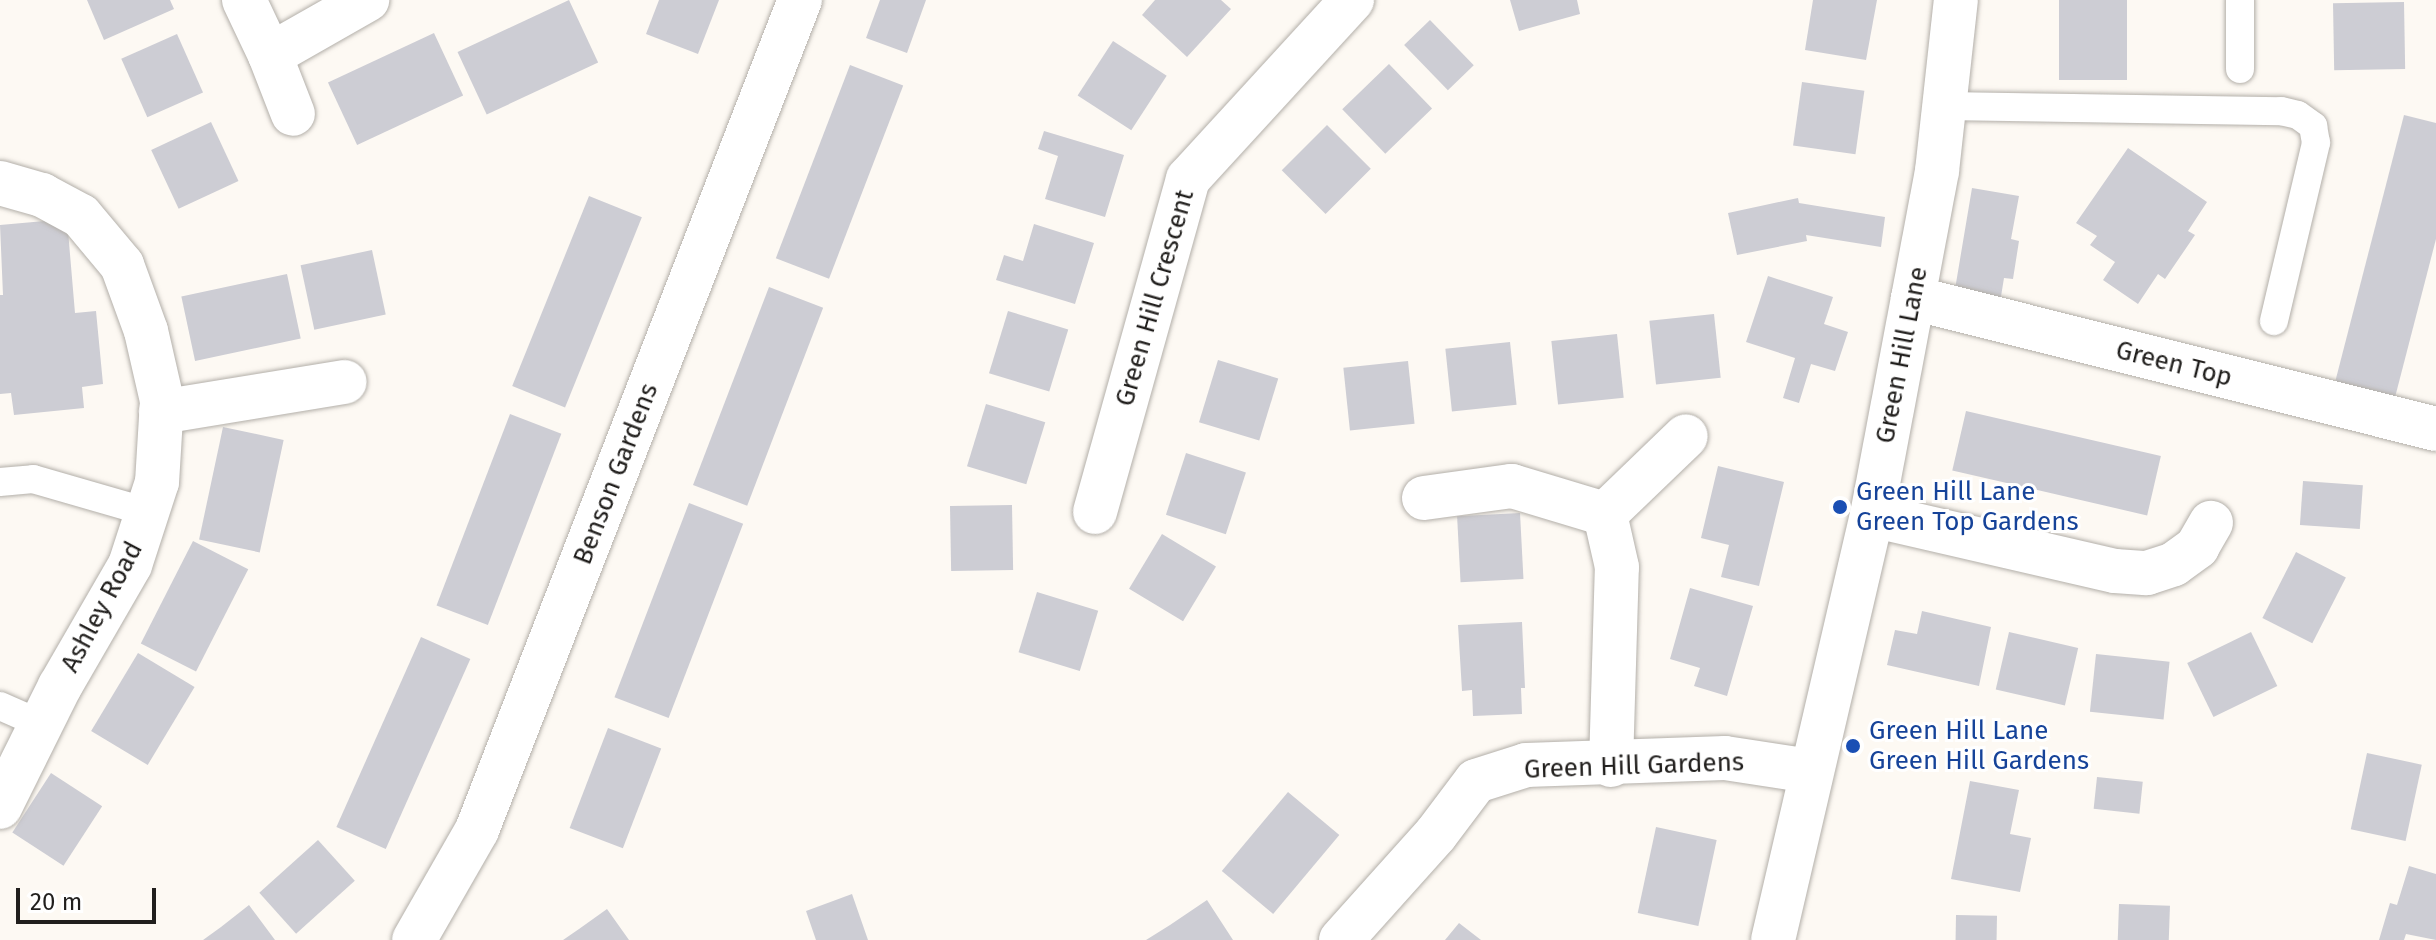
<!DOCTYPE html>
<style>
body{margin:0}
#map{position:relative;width:2436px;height:940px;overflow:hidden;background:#fdf9f3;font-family:"Fira Sans",sans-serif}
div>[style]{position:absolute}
.building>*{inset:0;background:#cdcdd4;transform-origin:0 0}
.roads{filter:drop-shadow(0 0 2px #b3afa9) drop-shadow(0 0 2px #b3afa9)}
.service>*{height:28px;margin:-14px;padding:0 14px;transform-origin:14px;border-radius:14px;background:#fff}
.minor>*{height:44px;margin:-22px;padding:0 22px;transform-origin:22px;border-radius:22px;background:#fff}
.dots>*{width:22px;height:22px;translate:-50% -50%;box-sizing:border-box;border:4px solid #fff;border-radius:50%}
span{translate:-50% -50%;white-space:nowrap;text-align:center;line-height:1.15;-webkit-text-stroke:6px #fff;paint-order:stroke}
.street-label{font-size:26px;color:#211f1d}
.transit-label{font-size:26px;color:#164399}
.left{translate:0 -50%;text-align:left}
.scale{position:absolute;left:16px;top:888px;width:140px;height:36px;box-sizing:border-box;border:4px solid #211f1d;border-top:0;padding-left:10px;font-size:24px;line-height:28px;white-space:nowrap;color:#211f1d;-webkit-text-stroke:6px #fff;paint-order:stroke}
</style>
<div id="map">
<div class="building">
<div style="clip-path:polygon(87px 0,170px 0,174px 9px,104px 40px)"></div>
<div style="left:569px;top:0;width:69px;height:123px;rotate:65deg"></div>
<div style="clip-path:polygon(659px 0,719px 0,698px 54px,646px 34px)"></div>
<div style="clip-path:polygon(880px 0,926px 0,907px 53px,866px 38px)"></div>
<div style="clip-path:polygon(1155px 0,1221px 0,1231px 9px,1187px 57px,1142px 15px)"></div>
<div style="clip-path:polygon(1510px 0,1577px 0,1580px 14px,1519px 31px)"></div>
<div style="clip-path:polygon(1813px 0,1877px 0,1866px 60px,1805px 50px)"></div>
<div style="left:2059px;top:0;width:68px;height:80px"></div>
<div style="left:2404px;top:2px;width:67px;height:71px;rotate:89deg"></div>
<div style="left:1430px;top:20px;width:63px;height:36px;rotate:46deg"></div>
<div style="left:434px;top:33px;width:69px;height:117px;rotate:65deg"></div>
<div style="left:177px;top:34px;width:64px;height:61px;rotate:66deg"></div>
<div style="left:1113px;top:41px;width:64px;height:65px;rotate:33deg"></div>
<div style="left:1389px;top:64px;width:62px;height:65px;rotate:46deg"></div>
<div style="left:850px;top:65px;width:57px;height:207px;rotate:21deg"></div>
<div style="left:1802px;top:82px;width:63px;height:64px;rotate:8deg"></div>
<div style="clip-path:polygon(2404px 115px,2436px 123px,2436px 239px,2392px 409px,2332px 394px)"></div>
<div style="left:211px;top:122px;width:65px;height:66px;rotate:65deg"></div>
<div style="left:1327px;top:125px;width:62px;height:64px;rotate:45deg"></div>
<div style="clip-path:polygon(1044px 131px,1124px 155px,1105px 217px,1045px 199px,1058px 156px,1038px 149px)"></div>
<div style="clip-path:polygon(2128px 148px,2207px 202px,2188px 231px,2195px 235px,2165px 279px,2158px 274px,2138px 304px,2103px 280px,2115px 262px,2090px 245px,2097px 236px,2076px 223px)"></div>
<div style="clip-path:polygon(1972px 188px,2019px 196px,2011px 239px,2019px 241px,2013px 279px,2004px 278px,1998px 315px,1952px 307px)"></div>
<div style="left:589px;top:196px;width:57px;height:205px;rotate:22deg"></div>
<div style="clip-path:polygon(1798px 198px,1799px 203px,1885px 217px,1881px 247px,1806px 235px,1807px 241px,1737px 255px,1728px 213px)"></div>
<div style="clip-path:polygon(67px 219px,75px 313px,96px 311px,103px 384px,82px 387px,84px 408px,14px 415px,11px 393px,0 394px,0 295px,3px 295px,0 225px)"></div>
<div style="clip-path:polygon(1034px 224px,1094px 243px,1075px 304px,996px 280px,1004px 255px,1023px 261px)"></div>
<div style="left:372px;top:250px;width:66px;height:73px;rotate:78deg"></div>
<div style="left:287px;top:274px;width:66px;height:108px;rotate:78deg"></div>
<div style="clip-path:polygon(1768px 276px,1833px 297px,1824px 324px,1848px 332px,1835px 371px,1811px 364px,1799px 403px,1783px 398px,1795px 358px,1746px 342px)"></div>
<div style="left:769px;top:287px;width:58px;height:212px;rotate:21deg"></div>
<div style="left:1008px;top:311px;width:63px;height:65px;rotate:17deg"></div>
<div style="left:1714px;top:314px;width:64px;height:65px;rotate:84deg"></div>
<div style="left:1617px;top:334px;width:64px;height:66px;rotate:84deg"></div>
<div style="left:1510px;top:342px;width:63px;height:65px;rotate:84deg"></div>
<div style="left:1218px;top:360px;width:63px;height:65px;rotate:17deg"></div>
<div style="left:1408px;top:361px;width:63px;height:65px;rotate:84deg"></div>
<div style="left:986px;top:404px;width:62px;height:65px;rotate:17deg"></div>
<div style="left:1966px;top:411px;width:200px;height:61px;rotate:13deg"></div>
<div style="left:510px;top:414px;width:55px;height:205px;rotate:21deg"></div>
<div style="left:223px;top:427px;width:62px;height:115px;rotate:12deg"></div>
<div style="left:1186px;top:453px;width:63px;height:65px;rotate:18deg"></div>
<div style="clip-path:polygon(1718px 466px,1784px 482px,1759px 586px,1721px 577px,1729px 545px,1701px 538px)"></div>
<div style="left:2303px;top:481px;width:60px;height:44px;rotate:4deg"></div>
<div style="left:689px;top:503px;width:58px;height:208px;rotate:21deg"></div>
<div style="left:1012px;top:505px;width:65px;height:62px;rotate:89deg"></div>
<div style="left:1520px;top:513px;width:66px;height:63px;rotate:87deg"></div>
<div style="left:1162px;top:534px;width:63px;height:64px;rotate:31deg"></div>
<div style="left:193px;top:541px;width:62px;height:115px;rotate:27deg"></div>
<div style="left:2296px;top:552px;width:56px;height:74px;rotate:27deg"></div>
<div style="clip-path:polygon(1690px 588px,1753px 606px,1727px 696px,1694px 686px,1700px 668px,1670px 659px)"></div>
<div style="left:1037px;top:592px;width:64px;height:63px;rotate:17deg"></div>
<div style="clip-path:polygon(1922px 611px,1991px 627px,1979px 686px,1887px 665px,1895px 630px,1917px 634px)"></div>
<div style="clip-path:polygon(1522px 622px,1525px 688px,1521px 688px,1522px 714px,1473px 716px,1472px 690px,1462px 691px,1458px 625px)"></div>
<div style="left:2009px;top:632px;width:71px;height:59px;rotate:13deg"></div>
<div style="left:2251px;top:632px;width:60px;height:71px;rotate:64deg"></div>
<div style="left:421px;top:637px;width:54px;height:208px;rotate:24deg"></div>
<div style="left:138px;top:653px;width:66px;height:91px;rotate:31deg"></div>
<div style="left:2096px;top:654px;width:74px;height:58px;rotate:6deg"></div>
<div style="left:608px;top:728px;width:57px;height:107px;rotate:21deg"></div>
<div style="left:2367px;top:753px;width:56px;height:78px;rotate:12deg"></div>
<div style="left:51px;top:773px;width:61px;height:71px;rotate:33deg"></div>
<div style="left:2097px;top:777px;width:46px;height:32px;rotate:6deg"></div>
<div style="clip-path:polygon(1970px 781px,2019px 790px,2010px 834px,2031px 838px,2020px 892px,1951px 879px)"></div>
<div style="left:1288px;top:792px;width:67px;height:103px;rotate:40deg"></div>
<div style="left:1656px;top:827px;width:62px;height:88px;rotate:12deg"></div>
<div style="left:318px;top:840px;width:55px;height:79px;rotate:48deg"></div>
<div style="clip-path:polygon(2409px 866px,2436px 874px,2436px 940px,2406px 934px,2404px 940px,2379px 940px,2390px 903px,2397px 905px)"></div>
<div style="clip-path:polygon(852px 894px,868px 940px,816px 940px,806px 911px)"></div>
<div style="clip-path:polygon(1207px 900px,1233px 940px,1146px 940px,1170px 925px)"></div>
<div style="left:2119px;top:904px;width:51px;height:36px;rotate:2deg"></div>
<div style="clip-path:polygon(249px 905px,275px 940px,203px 940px,221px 927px)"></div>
<div style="clip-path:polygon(607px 909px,629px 940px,563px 940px,579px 929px)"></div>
<div style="left:1956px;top:915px;width:41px;height:25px;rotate:1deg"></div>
<div style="clip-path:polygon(1459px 923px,1481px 940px,1445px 940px)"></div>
</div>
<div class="roads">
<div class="service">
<div style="left:2240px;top:0;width:69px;rotate:90deg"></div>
<div style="left:1944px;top:106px;width:337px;rotate:0.9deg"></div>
<div style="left:2281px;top:111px;width:17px;rotate:13deg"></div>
<div style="left:2298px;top:115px;width:19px;rotate:36deg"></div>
<div style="left:2313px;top:126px;width:17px;rotate:80deg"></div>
<div style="left:2316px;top:143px;width:183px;rotate:103.3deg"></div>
<div style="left:0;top:482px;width:33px;rotate:-5deg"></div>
<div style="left:33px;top:479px;width:119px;rotate:16.1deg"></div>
<div style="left:0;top:706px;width:45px;rotate:23.7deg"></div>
</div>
<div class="minor">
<div style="left:244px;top:0;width:61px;rotate:64.7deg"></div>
<div style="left:270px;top:55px;width:112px;rotate:-29.6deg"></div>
<div style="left:270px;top:55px;width:63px;rotate:68.7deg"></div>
<div style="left:0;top:183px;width:44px;rotate:15.9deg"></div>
<div style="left:42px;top:195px;width:44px;rotate:28.3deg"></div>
<div style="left:81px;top:216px;width:64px;rotate:50.1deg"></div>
<div style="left:122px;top:265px;width:70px;rotate:70deg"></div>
<div style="left:146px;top:331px;width:72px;rotate:77.1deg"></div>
<div style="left:162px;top:401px;width:81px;rotate:93.5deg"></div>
<div style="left:157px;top:482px;width:87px;rotate:108deg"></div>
<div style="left:130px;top:565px;width:140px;rotate:120deg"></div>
<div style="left:60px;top:686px;width:135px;rotate:116.4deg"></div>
<div style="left:1913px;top:298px;width:539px;rotate:14.06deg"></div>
<div style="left:161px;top:412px;width:186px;rotate:-9.3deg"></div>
<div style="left:1424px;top:498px;width:89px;rotate:-7.8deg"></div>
<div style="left:1512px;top:486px;width:97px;rotate:16.8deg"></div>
<div style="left:1095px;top:512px;width:346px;rotate:-74.4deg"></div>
<div style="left:1188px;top:179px;width:243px;rotate:-47.5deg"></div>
<div style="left:1872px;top:515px;width:249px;rotate:13deg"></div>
<div style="left:2115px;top:571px;width:32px;rotate:4deg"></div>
<div style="left:2147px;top:573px;width:28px;rotate:-18deg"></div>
<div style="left:2174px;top:564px;width:29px;rotate:-36deg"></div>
<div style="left:2197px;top:547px;width:28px;rotate:-60deg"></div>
<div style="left:1611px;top:765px;width:198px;rotate:-88.3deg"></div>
<div style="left:1617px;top:567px;width:54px;rotate:-102.8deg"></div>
<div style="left:1605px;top:514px;width:112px;rotate:-43.9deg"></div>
<div style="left:414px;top:940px;width:127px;rotate:-60.2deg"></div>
<div style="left:477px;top:830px;width:891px;rotate:-68.74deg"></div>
<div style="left:1341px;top:940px;width:142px;rotate:-48.1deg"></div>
<div style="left:1436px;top:834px;width:66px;rotate:-53deg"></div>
<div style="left:1476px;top:781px;width:52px;rotate:-17.7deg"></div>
<div style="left:1526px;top:765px;width:199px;rotate:-2deg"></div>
<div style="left:1725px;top:758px;width:86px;rotate:8.7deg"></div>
<div style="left:1773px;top:940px;width:436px;rotate:-76.9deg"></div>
<div style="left:1872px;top:515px;width:350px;rotate:-79.3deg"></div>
<div style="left:1937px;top:171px;width:172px;rotate:-83.7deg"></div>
</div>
</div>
<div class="dots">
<div style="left:1840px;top:507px;background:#1a4fb4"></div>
<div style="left:1853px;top:746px;background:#1a4fb4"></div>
</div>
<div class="street-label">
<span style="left:1155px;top:298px;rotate:-74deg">Green Hill Crescent</span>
<span style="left:1902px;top:355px;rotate:-79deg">Green Hill Lane</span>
<span style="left:2174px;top:364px;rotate:14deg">Green Top</span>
<span style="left:616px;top:474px;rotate:-69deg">Benson Gardens</span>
<span style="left:102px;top:607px;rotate:-62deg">Ashley Road</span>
<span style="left:1634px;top:766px;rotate:-2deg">Green Hill Gardens</span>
</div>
<div class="transit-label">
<span class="left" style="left:1856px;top:507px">Green Hill Lane<br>Green Top Gardens</span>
<span class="left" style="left:1869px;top:746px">Green Hill Lane<br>Green Hill Gardens</span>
</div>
<div class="scale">20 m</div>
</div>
